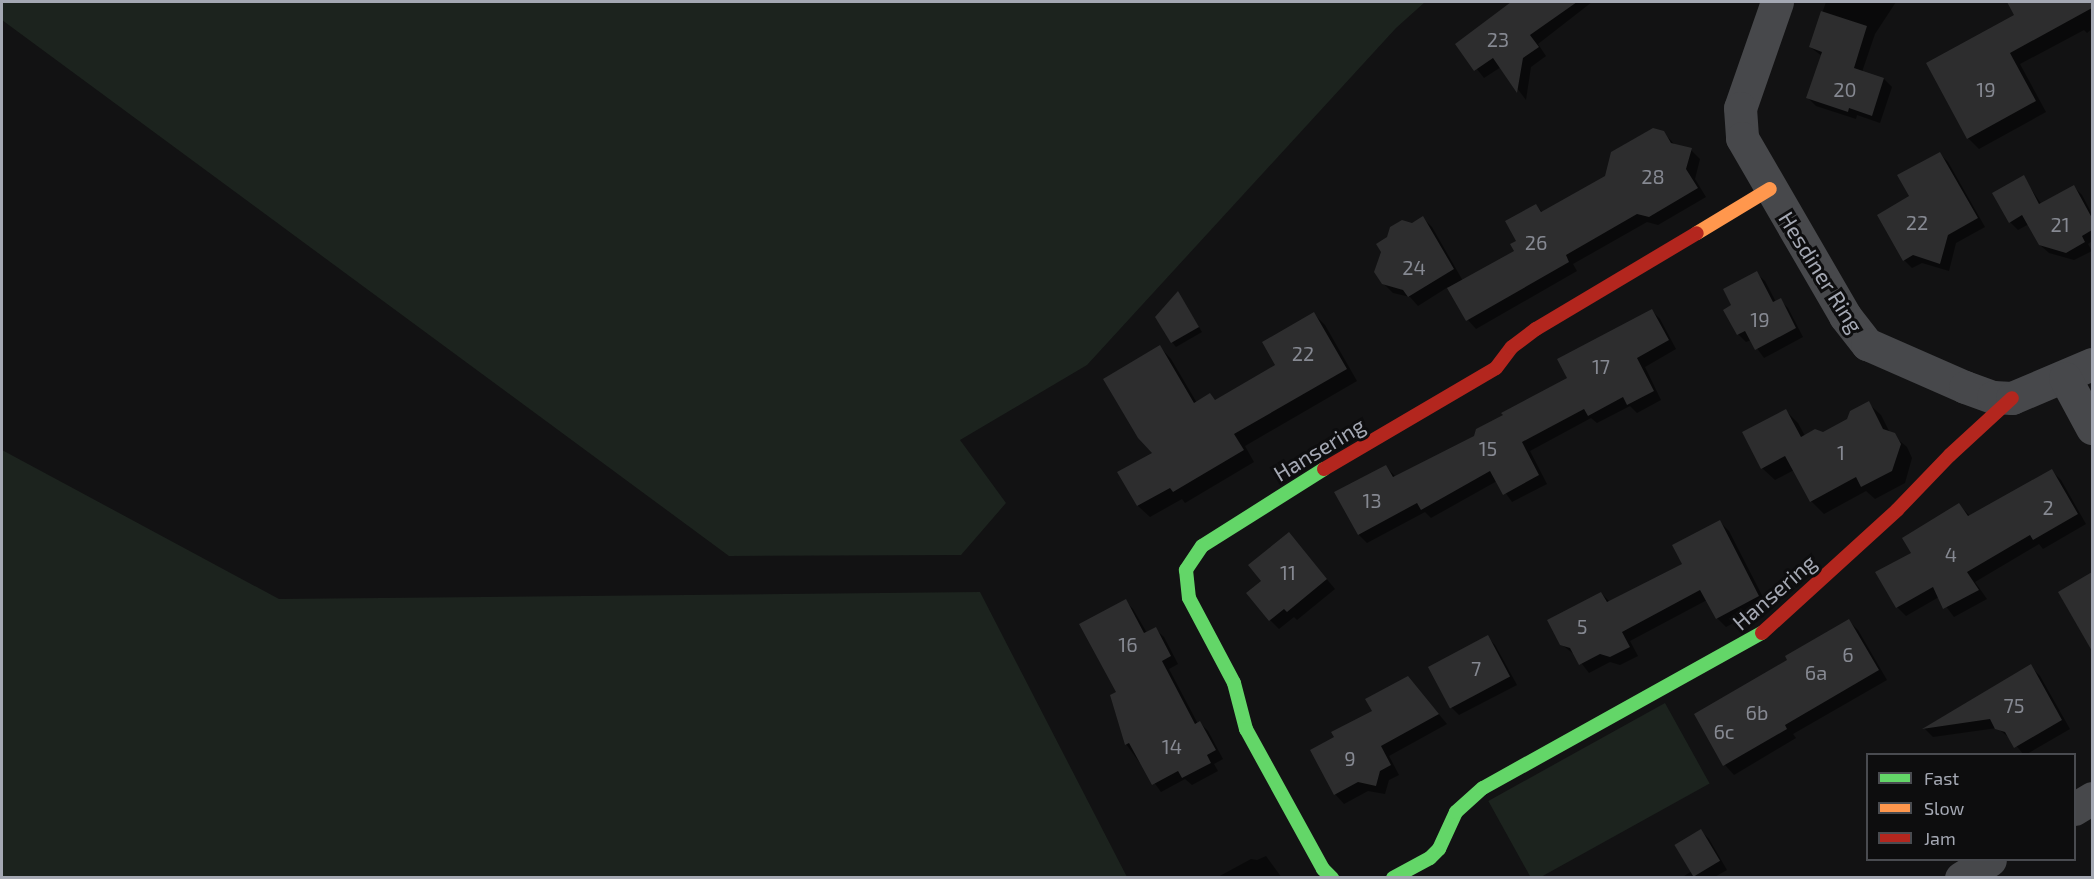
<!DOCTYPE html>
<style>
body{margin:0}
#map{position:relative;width:2094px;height:879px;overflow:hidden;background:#121213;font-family:"Exo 2",sans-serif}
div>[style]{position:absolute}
.green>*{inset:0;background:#1c231e;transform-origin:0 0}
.shadow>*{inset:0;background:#0007}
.building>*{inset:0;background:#2d2d2e;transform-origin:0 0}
.street>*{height:33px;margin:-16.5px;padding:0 16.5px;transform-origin:16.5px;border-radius:16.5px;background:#47484b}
.fast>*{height:14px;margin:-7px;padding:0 7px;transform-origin:7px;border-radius:7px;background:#63d668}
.slow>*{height:14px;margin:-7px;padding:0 7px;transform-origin:7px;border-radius:7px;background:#ff974d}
.jam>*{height:14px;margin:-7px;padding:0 7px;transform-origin:7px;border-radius:7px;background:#b3261e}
span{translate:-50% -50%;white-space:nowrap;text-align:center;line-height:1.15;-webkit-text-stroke:6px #0d0d0e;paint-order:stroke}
.number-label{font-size:20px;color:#868992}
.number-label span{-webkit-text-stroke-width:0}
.street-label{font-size:22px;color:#a4a8b3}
.frame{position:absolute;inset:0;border:3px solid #a4a8b3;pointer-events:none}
.legend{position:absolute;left:1866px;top:753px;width:210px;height:108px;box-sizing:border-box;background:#0d0d0e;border:2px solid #494b50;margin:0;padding:8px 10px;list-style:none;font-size:18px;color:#a4a8b3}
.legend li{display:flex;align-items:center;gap:12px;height:30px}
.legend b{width:30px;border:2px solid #494b50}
</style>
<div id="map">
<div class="green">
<div style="clip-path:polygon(2px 2px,1425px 2px,1396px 28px,1087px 365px,960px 440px,1006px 503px,961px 555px,729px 556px,2px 20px)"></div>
<div style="clip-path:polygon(2px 450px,279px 599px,980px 592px,1127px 877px,2px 877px)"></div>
<div style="left:1665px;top:703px;width:92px;height:202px;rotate:61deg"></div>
</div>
<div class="shadow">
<div style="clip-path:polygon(1515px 2px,1592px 2px,1538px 44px,1546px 56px,1531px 67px,1526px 100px,1501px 67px,1484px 78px,1457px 44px)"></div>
<div style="clip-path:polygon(1826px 2px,1896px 2px,1875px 34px,1862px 72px,1884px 79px,1892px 87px,1880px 123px,1857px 115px,1856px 119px,1816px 106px,1808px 98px,1822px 56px,1810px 47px)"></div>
<div style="clip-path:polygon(2009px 2px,2092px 2px,2092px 29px,2087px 33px,2084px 30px,2020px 64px,2046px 112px,1979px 149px,1968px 138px,2016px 15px)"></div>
<div style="clip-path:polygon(1664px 133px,1675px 145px,1691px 150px,1700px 159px,1695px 179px,1706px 197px,1658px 225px,1647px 222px,1573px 264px,1577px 271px,1476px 329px,1468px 320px,1448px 287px,1418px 306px,1410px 297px,1393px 293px,1383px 283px,1412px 224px,1423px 218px,1432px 227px,1463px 281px,1516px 252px,1518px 241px,1536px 205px,1543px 213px,1606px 177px)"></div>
<div style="clip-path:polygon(1940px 154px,1948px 162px,1985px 227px,1956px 243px,1949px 271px,1922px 263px,1912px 268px,1904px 260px)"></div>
<div style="clip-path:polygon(2023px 177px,2042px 205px,2074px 187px,2082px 195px,2092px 214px,2092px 241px,2088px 244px,2092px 251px,2074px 260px,2049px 253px,2040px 245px,2029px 224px,2018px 230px,2010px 222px)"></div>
<div style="clip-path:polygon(1756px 273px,1765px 281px,1776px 302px,1780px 300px,1788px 308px,1803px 337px,1764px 358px,1751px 340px,1746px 342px,1738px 334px,1733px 306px)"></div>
<div style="clip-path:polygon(1178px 293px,1202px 332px,1176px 347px,1172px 342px)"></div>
<div style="clip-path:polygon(1652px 311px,1660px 319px,1676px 349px,1645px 367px,1661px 400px,1637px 413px,1630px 406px,1597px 423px,1591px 418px,1530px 451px,1547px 484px,1512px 502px,1497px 481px,1431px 518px,1425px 512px,1367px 543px,1359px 535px,1386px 467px,1396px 477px,1475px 437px,1569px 378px)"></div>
<div style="clip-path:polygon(1313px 313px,1325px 325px,1357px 381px,1245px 446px,1254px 462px,1185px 503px,1182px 499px,1150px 517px,1138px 506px,1120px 472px,1154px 453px,1160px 347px,1171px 359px,1197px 403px,1210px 395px,1216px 401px,1277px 365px)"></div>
<div style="clip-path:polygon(1868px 403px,1881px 415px,1890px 433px,1907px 447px,1912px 458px,1905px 483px,1875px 499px,1866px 491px,1824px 514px,1811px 501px,1794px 470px,1775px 480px,1762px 468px,1786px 411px,1798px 423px,1805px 436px,1823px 433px,1849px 420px)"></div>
<div style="clip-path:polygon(2052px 471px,2061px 480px,2086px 524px,2043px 549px,2039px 544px,1975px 582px,1987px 599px,1954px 617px,1939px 597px,1906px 616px,1897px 607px,1913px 553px,1959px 505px,1970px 516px)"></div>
<div style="clip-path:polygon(1720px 522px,1729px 531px,1767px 605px,1726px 627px,1717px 618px,1707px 600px,1630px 641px,1638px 656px,1620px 665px,1610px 662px,1589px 673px,1575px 655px,1561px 644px,1601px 593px,1610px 602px,1684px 564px)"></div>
<div style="clip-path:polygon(1289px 534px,1335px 589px,1297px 620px,1294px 617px,1279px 629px,1270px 620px,1263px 581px)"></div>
<div style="clip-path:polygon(2092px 574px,2092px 638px,2060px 593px)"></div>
<div style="clip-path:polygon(1125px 601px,1133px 609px,1147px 633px,1155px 629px,1164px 637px,1178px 664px,1169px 669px,1198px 724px,1200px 723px,1208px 731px,1223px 759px,1214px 764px,1218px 771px,1192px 785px,1185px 779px,1161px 792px,1126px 744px,1118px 692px)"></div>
<div style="clip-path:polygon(1849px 621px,1858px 630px,1887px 680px,1793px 734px,1796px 738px,1734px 775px,1725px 765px,1696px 715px,1789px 660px)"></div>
<div style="clip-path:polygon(1487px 637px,1495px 645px,1517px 685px,1459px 715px,1451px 707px)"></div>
<div style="clip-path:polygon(2030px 666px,2040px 676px,2070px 729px,2027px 754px,2023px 754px,2011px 739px,1997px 728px,1933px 737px,1924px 728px)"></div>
<div style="clip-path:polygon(1417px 688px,1447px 724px,1389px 756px,1399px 775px,1389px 780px,1385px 794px,1368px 791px,1344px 804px,1335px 794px)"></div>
<div style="clip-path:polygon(1701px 831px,1709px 839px,1727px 870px,1713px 878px,1681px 878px,1692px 871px)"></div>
<div style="clip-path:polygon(1266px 856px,1282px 878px,1216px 878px,1251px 859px,1257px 860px)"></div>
</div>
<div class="building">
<div style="clip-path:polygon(1511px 2px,1577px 2px,1530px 35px,1539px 47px,1523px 58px,1517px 93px,1493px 58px,1474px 71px,1455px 44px)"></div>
<div style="clip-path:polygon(2007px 2px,2092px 2px,2092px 8px,2010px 53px,2036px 101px,1967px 139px,1926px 63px,2014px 15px)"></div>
<div style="clip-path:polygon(1821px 11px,1867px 26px,1854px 68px,1884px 78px,1872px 116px,1849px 108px,1848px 112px,1806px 98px,1822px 52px,1809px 47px)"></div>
<div style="clip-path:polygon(1653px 128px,1664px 131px,1671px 143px,1692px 148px,1686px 169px,1698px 188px,1649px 217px,1637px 214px,1566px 255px,1569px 262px,1466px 321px,1447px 288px,1514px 251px,1510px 244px,1516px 241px,1505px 221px,1536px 204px,1541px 212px,1605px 176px,1611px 152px)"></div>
<div style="clip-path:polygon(1940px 152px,1978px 218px,1948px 235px,1940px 264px,1913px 255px,1903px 261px,1877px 215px,1909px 196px,1897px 175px)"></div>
<div style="clip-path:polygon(2024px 175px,2039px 204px,2074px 185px,2092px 218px,2092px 230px,2082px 236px,2085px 242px,2066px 253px,2039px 245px,2022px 215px,2009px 223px,1992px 193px)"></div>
<div style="clip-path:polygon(1423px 216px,1454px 269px,1408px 297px,1403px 290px,1382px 284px,1374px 272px,1381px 252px,1376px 244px,1387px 237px,1390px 227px,1402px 220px,1412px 223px)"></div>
<div style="clip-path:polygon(1757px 271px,1773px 302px,1781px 298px,1796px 328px,1755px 350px,1745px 331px,1737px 335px,1723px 310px,1731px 305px,1723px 289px)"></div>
<div style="clip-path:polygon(1178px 291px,1199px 327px,1171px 343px,1155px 317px)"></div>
<div style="clip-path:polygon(1652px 309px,1669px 340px,1637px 358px,1654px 391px,1627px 405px,1623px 397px,1588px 416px,1584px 409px,1522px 442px,1539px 475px,1503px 495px,1490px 471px,1421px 510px,1417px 503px,1358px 535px,1334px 492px,1386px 465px,1393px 477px,1474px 436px,1476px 429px,1503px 415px,1501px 413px,1567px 378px,1557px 359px)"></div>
<div style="clip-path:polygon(1314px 312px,1347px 369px,1234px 434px,1244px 450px,1173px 492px,1170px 488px,1137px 506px,1117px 472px,1152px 453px,1138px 438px,1103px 379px,1160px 345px,1194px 403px,1210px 393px,1215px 400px,1275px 365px,1262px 342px)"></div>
<div style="clip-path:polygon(1869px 401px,1883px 429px,1895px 433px,1901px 444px,1892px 471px,1861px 487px,1856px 477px,1810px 502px,1785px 456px,1761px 469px,1742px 432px,1786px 409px,1801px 437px,1815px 429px,1823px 432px,1847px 419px,1850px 411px)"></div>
<div style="clip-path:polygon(2052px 469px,2078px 514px,2033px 540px,2030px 535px,1967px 572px,1979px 590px,1943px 609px,1933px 587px,1896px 608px,1875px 572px,1911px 553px,1902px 538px,1959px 503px,1968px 516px)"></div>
<div style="clip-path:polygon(1720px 520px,1759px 596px,1716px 619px,1700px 590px,1622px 632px,1630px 647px,1610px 657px,1600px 654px,1579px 665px,1570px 648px,1560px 645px,1547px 620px,1601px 592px,1607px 602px,1682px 564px,1672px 545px)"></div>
<div style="clip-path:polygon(1289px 532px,1327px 579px,1287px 612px,1284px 609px,1269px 621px,1246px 593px,1261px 581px,1248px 565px)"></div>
<div style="clip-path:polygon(2092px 572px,2092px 651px,2058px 592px)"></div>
<div style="clip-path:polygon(1126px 599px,1144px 633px,1156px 627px,1171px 656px,1162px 661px,1195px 724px,1200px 721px,1216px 750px,1207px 755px,1211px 763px,1182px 778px,1178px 771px,1152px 785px,1129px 743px,1125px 745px,1110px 695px,1116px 692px,1079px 624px)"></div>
<div style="clip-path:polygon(1849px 619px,1879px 670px,1785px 725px,1787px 729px,1723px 766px,1694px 714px,1787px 660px,1785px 656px)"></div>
<div style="left:1488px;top:635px;width:47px;height:68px;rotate:62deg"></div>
<div style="clip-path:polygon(2031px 664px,2062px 720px,2014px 748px,2005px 732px,1995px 729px,1990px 719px,1922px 729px)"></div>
<div style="clip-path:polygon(1408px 676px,1439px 714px,1381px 746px,1391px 765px,1380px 771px,1376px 786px,1358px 782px,1334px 795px,1310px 750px,1334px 737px,1331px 732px,1372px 711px,1365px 699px)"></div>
<div style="left:1701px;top:829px;width:37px;height:31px;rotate:59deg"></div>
</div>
<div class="street">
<div style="left:1777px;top:2px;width:112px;rotate:109.2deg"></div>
<div style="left:1740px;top:108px;width:30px;rotate:86deg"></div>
<div style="left:1742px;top:138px;width:206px;rotate:59.9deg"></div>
<div style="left:1845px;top:316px;width:36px;rotate:52deg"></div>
<div style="left:1867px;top:344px;width:107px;rotate:23.7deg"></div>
<div style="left:1965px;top:387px;width:30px;rotate:20deg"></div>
<div style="left:1993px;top:397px;width:19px;rotate:3deg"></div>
<div style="left:2012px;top:398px;width:87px;rotate:-23deg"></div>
<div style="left:2065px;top:378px;width:57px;rotate:61.6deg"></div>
<div style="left:2074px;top:809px;width:21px;rotate:-31deg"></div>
<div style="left:1961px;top:878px;width:34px;rotate:-32deg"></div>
</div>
<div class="fast">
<div style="left:1324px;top:469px;width:144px;rotate:147.7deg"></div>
<div style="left:1202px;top:546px;width:29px;rotate:124deg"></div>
<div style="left:1186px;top:570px;width:28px;rotate:84deg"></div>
<div style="left:1189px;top:598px;width:96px;rotate:62.1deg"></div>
<div style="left:1234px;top:683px;width:48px;rotate:75.4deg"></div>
<div style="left:1246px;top:729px;width:160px;rotate:61.2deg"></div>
<div style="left:1323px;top:869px;width:13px;rotate:45deg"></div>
<div style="left:1393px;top:878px;width:42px;rotate:-28.4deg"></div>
<div style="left:1430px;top:858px;width:13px;rotate:-45deg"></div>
<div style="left:1439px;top:849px;width:41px;rotate:-65.3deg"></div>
<div style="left:1456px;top:812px;width:36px;rotate:-42deg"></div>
<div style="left:1483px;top:788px;width:319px;rotate:-29.1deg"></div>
</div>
<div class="slow">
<div style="left:1697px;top:233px;width:85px;rotate:-31.1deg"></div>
</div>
<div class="jam">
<div style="left:1324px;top:469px;width:199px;rotate:-30.4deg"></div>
<div style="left:1496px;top:368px;width:26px;rotate:-53deg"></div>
<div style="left:1512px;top:347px;width:30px;rotate:-37deg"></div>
<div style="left:1536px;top:329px;width:187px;rotate:-30.8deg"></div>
<div style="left:1762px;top:633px;width:183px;rotate:-42.3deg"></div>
<div style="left:1897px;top:510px;width:76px;rotate:-46.1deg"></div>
<div style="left:1950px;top:455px;width:84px;rotate:-42.6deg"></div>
</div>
<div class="number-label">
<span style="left:1498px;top:39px">23</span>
<span style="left:1845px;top:89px">20</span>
<span style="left:1986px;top:89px">19</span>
<span style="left:1653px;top:176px">28</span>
<span style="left:1917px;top:222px">22</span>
<span style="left:2060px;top:224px">21</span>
<span style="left:1536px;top:242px">26</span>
<span style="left:1414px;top:267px">24</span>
<span style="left:1760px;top:319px">19</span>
<span style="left:1303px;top:353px">22</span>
<span style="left:1601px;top:366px">17</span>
<span style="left:1488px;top:448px">15</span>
<span style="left:1841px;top:452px">1</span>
<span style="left:1372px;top:500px">13</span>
<span style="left:2048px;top:507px">2</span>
<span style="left:1951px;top:554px">4</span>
<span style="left:1288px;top:572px">11</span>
<span style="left:1582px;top:626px">5</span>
<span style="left:1128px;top:644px">16</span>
<span style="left:1848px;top:654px">6</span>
<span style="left:1476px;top:668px">7</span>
<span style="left:1816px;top:672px">6a</span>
<span style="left:2014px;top:705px">75</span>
<span style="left:1757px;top:712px">6b</span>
<span style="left:1724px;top:731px">6c</span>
<span style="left:1172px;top:746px">14</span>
<span style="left:1350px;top:758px">9</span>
</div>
<div class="street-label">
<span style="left:1821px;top:272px;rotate:58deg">Hesdiner Ring</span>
<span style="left:1319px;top:449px;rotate:-31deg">Hansering</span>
<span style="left:1774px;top:592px;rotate:-41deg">Hansering</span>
</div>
<div class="frame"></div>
<ul class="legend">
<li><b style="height:8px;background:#63d668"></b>Fast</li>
<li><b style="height:8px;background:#ff974d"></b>Slow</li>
<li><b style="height:8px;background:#b3261e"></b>Jam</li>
</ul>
</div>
